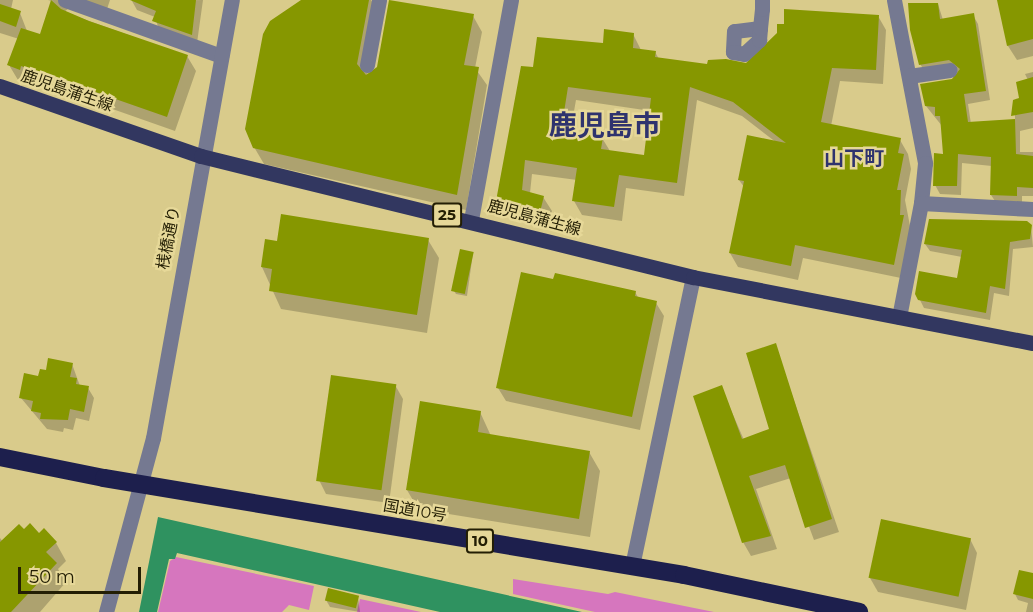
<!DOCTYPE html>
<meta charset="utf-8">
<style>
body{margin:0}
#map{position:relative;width:1033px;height:612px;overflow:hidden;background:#d9cb8b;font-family:Montserrat,"Noto Sans JP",sans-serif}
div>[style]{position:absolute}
.forest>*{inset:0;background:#d676be}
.water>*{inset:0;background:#2f9260}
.shadow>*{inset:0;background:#0003}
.building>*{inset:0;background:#869700;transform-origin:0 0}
.minor>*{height:15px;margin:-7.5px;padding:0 7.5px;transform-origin:7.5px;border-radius:7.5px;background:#757991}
.major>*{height:15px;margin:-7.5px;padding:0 7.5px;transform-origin:7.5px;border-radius:7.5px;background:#323760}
.highway>*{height:18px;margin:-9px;padding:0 9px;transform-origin:9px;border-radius:9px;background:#1d1f4d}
span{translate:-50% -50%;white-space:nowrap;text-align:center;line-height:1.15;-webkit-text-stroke:5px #e6d898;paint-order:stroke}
.shield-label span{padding:2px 4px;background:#e6d898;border:2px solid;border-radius:4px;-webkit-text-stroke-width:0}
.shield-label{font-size:15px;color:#231e04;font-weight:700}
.street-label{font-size:16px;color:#231e04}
.quarter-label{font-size:20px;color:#2f336e;font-weight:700}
.town-label{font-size:28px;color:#2f336e;font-weight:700}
.scale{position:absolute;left:18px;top:567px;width:123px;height:27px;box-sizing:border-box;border:3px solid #231e04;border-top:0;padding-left:8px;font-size:18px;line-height:21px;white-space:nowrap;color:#231e04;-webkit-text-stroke:4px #e6d898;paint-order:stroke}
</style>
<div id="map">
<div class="forest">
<div style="clip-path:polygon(176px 557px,314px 586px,309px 610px,289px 605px,282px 612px,158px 612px,170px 561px)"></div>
<div style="clip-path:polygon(513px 579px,608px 594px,615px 592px,714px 612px,595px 612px,513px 594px)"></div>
<div style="clip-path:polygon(360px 599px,421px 612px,357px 612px)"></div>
</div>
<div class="water">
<div style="clip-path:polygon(158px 517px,582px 612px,440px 612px,177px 553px,175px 559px,169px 559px,157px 612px,139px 612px)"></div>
</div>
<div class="shadow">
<div style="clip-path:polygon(0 0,13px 0,11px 9px,20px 13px,27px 31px,40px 36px,52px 1px,48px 0,110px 0,105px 15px,73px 5px,64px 12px,187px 56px,196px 71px,175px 131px,30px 80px,28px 84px,18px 80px,9px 65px,19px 39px,0 33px)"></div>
<div style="clip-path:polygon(203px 0,197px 43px,159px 30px,155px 17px,137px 10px,132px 1px)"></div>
<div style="clip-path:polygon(309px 0,371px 0,379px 14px,367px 76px,473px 16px,482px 32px,475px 68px,487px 85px,466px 210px,264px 164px,254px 147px)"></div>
<div style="clip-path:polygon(998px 0,1033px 0,1033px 56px,1017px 60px,1008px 46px)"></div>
<div style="clip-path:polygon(938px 4px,943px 20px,973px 15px,978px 24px,990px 100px,968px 104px,971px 124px,1015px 121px,1015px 101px,1020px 99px,1028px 80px,1025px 74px,1033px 72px,1033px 128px,1020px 131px,1020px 152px,1033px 152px,1033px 196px,1022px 196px,1022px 205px,997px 204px,991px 195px,992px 166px,962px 163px,961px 195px,940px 194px,935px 185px,945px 155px,942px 126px,926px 106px,959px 72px,926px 73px,920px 64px)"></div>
<div style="clip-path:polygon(evenodd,878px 16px,886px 30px,883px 84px,840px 81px,831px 126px,900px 140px,908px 154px,911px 169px,905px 200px,911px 231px,901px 278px,803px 258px,798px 280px,738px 267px,730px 253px,744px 187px,739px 180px,777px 143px,742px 116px,697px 100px,684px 196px,626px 188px,622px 221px,582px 215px,574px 201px,577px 180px,532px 174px,530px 193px,543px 197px,552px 211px,548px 225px,506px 215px,498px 201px,535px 69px,633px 34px,641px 50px,655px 52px,659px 59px,709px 66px,747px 65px,878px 16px,576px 100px,651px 111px,646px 156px,610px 151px,602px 138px,570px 134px,576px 100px)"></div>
<div style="clip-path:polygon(1031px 226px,1033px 247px,1013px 249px,1009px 296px,994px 293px,990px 320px,924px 308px,917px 294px,958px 280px,962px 257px,930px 251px,925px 244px)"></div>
<div style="clip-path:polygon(428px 240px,439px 258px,427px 333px,281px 309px,262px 267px,278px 242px)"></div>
<div style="clip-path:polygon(473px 253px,467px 296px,456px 294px,454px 291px)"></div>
<div style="clip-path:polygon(554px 281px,635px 292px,639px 299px,656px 303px,664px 316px,640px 430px,506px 401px,498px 388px)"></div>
<div style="clip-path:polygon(775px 345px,839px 532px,814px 540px,791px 478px,756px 489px,777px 549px,751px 556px,743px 542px,721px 387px,744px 440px,771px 430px)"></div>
<div style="clip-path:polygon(72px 364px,80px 386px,88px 388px,94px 398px,89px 421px,76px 418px,73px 430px,64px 428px,63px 432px,47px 429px,21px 398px,47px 372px)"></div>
<div style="clip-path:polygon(395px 385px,403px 399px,389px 503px,326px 494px,319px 480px)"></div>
<div style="clip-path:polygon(480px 412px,491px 436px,589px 452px,600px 471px,590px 537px,418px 509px,407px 490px)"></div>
<div style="clip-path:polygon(24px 531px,56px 543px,66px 561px,58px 569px,66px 582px,40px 612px,0 612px,0 538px,3px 542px)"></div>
<div style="clip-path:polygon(970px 539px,977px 553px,966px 610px,878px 592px,870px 578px)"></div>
<div style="clip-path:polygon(1033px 575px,1033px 612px,1026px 612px,1028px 603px,1018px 600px,1015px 594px)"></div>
<div style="clip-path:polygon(358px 597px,360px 612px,330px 607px,326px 600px)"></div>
</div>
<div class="building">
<div style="clip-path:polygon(51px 0,61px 9px,89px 21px,188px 55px,167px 117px,21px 66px,20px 70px,7px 65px,21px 28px,40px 34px)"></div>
<div style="clip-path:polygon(130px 0,196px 0,192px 35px,152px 21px,156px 11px)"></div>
<div style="clip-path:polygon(301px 0,369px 0,357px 64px,366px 75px,377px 67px,389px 0,474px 14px,464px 65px,479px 67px,457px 195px,253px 148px,245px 129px,263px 34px,270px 21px)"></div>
<div style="clip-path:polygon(997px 0,1033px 0,1033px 39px,1007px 46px)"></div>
<div style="clip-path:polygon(908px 3px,938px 3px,940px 19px,974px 13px,986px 91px,964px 94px,968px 122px,1015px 119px,1016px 154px,1033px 156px,1033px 188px,1017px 187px,1017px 196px,990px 195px,991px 157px,958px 154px,957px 186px,933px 186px,934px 153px,943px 154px,940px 116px,935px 116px,935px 107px,925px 106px,920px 84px,952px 79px,960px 69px,949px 60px,919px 65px,910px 30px)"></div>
<div style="clip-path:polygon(0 4px,21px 11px,16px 27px,0 21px)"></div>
<div style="clip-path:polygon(evenodd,784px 9px,879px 15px,876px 70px,832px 68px,821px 122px,901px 138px,898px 153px,904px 154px,897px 190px,901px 190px,900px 215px,904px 215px,894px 265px,795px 245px,791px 266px,729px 253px,744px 181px,738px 180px,747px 135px,786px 143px,733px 102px,690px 87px,677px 183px,619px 175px,614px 207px,572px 201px,577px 168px,525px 160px,522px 190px,544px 196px,540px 212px,496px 201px,521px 66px,533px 67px,537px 37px,603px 43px,604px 29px,634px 33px,633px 48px,656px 51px,655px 57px,707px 64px,708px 60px,726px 59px,746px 63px,777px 33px,777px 24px,784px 24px,784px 9px,568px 87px,651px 98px,644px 155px,601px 149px,603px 137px,561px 131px,568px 87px)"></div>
<div style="clip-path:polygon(1033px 77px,1033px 112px,1011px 116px,1013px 100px,1019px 98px,1016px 82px)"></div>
<div style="clip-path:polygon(281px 214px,429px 238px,417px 315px,269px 291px,272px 269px,261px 267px,265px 239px,277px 241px)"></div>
<div style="clip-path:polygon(929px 219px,1027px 221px,1032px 225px,1030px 239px,1010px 242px,1005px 289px,990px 286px,986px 313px,918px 300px,915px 294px,919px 271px,957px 278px,962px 250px,924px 244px)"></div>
<div style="left:460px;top:249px;width:14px;height:43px;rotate:12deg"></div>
<div style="clip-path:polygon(521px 272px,553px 279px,555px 273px,636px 291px,635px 296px,657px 301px,632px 417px,496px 388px)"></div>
<div style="clip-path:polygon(776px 343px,832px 519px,805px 528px,785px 465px,749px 476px,771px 536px,742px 543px,693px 396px,722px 385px,742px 439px,769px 429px,746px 353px)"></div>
<div style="clip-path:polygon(48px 358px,73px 363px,70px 377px,77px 378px,76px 384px,89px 386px,84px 412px,70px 409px,68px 420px,40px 419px,41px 413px,31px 411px,33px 401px,19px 398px,24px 373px,38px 376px,40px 369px,46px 370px)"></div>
<div style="left:331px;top:375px;width:66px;height:107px;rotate:8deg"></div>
<div style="clip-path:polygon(420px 401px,481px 411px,478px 432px,590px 451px,579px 519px,406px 490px)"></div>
<div style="left:881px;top:519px;width:92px;height:60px;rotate:12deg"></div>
<div style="clip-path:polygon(30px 523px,39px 533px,44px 528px,57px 542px,46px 552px,57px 563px,11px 612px,0 612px,0 542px,19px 524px,24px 529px)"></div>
<div style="clip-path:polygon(1019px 570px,1033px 573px,1033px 599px,1013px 594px)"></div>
<div style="left:328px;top:588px;width:32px;height:13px;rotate:14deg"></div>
</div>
<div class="minor">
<div style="left:65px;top:0;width:166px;rotate:19.7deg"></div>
<div style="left:894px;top:0;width:166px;rotate:79.2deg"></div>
<div style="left:925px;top:163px;width:40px;rotate:95.7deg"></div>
<div style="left:921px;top:203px;width:116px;rotate:100.9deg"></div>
<div style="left:760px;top:28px;width:26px;rotate:173deg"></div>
<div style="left:734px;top:31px;width:21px;rotate:93deg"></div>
<div style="left:733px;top:52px;width:11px;rotate:10deg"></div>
<div style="left:744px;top:54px;width:21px;rotate:-43deg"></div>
<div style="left:759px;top:40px;width:12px;rotate:-85deg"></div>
<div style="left:760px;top:28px;width:19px;rotate:-84deg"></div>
<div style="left:762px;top:9px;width:9px;rotate:-90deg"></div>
<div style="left:367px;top:65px;width:66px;rotate:-79.5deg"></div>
<div style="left:909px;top:76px;width:41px;rotate:-8.3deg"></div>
<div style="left:921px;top:203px;width:112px;rotate:3.1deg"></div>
<div style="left:471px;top:220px;width:224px;rotate:-79.7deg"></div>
<div style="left:632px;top:566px;width:295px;rotate:-78.1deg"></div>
<div style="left:106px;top:612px;width:180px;rotate:-74.9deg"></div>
<div style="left:153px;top:438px;width:445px;rotate:-79.8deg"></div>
</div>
<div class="major">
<div style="left:0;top:86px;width:213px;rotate:19.2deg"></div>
<div style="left:201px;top:156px;width:507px;rotate:13.82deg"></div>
<div style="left:693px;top:277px;width:346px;rotate:11deg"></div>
</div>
<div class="highway">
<div style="left:0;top:457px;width:106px;rotate:11.4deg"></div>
<div style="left:104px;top:478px;width:588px;rotate:9.49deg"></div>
<div style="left:684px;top:575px;width:179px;rotate:11.9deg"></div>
</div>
<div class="shield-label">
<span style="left:447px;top:215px">25</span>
<span style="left:480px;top:541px">10</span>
</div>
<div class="street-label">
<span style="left:67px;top:91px;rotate:19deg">鹿児島蒲生線</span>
<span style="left:534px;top:218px;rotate:15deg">鹿児島蒲生線</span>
<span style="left:169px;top:238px;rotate:-79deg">桟橋通り</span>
<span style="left:415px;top:511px;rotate:10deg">国道10号</span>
</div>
<div class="quarter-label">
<span style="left:854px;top:158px">山下町</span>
</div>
<div class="town-label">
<span style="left:605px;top:125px">鹿児島市</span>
</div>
<div class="scale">50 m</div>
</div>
